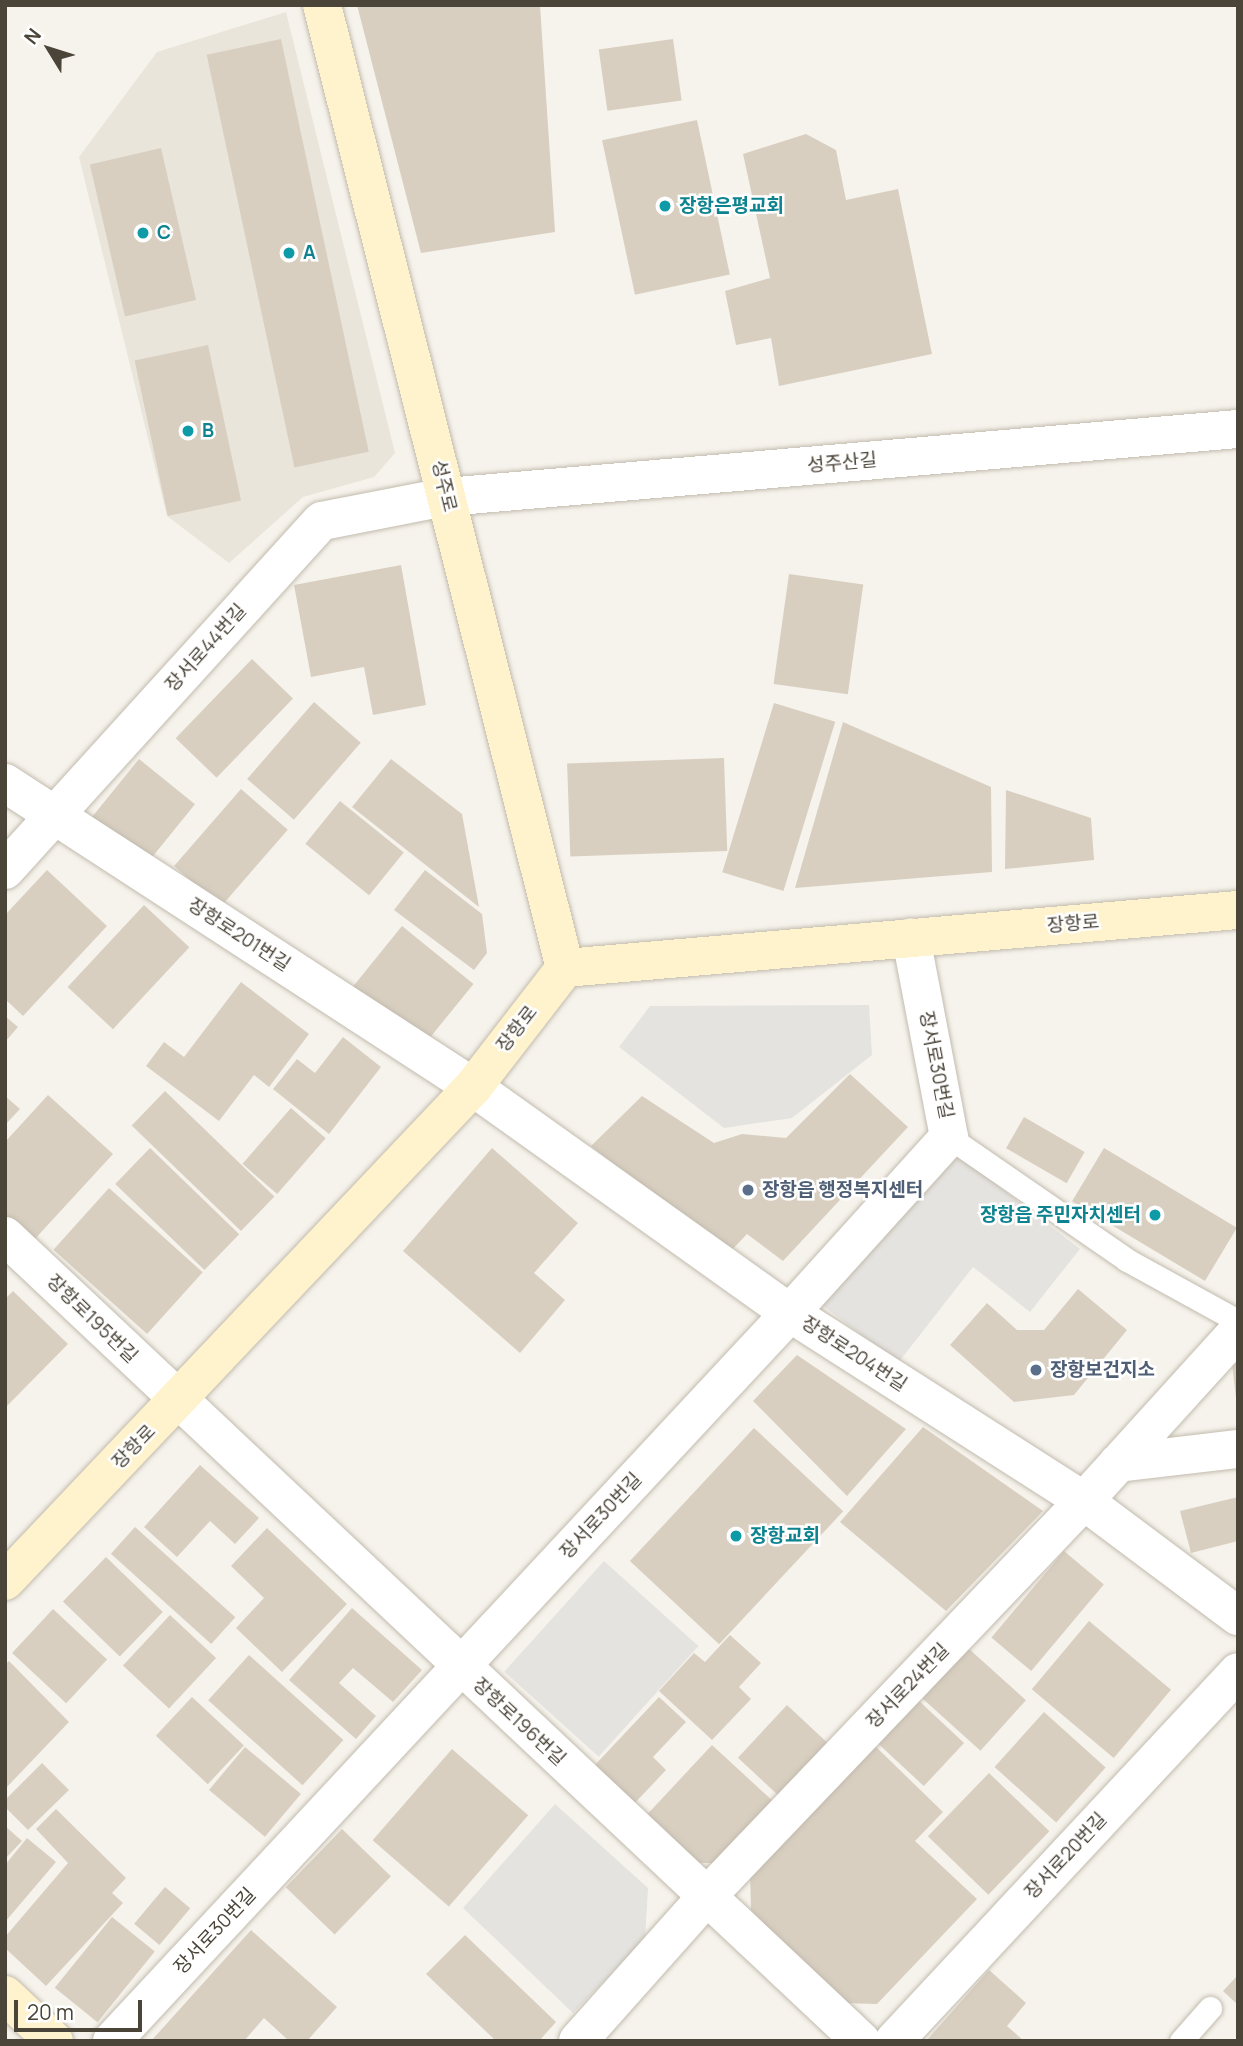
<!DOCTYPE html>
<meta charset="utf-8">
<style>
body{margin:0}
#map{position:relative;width:1243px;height:2046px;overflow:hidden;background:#f6f3ec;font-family:Manrope,"Noto Sans KR",sans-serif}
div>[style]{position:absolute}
.residential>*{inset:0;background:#eae5da}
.parking>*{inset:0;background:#e5e3e0;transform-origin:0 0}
.building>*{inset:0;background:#d8cfc1;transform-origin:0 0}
.roads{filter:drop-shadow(0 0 2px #c2bbae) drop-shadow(0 0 2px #c2bbae)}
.lane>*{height:23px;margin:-11.5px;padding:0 11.5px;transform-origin:11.5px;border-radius:11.5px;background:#fff}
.street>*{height:38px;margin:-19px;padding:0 19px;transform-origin:19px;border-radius:19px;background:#fff}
.secondary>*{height:38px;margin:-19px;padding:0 19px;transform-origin:19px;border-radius:19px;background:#fff3cd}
.dots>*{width:19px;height:19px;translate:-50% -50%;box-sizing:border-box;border:4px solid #fff;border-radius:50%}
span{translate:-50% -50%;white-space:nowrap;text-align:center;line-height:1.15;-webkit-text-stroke:5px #fff;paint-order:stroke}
.culture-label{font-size:19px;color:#0d838f;font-weight:700}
.left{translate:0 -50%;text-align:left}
.right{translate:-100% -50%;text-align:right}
.street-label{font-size:19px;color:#4b4439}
.service-label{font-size:19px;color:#4e5e75;font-weight:700}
.frame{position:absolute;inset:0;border:7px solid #4b4439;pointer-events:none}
.north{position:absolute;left:14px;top:14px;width:70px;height:70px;-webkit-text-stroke:5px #fff;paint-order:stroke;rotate:308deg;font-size:19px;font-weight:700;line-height:28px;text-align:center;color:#4b4439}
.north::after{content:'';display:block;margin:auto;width:24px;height:32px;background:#4b4439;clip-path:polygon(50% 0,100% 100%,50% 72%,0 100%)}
.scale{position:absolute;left:14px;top:2000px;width:128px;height:32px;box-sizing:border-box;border:4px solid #4b4439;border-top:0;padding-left:9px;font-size:21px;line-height:24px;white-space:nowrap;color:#4b4439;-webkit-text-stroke:5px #fff;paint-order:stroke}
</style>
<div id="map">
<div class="residential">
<div style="clip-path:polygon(286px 12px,395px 453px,374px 477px,303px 497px,229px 563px,167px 516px,79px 157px,157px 52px)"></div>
</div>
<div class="parking">
<div style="clip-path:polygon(869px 1005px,872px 1055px,792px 1118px,724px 1128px,619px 1047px,650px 1006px)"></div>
<div style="clip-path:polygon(952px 1150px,1080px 1249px,1030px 1312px,973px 1267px,898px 1363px,817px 1301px)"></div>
<div style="left:604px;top:1561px;width:127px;height:149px;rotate:42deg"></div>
<div style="clip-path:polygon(555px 1804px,648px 1888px,645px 1939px,573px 2013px,463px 1908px)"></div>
</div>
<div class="building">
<div style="clip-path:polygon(357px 5px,540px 5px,555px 232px,421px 253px)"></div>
<div style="left:281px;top:39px;width:422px;height:76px;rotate:78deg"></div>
<div style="left:673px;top:39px;width:62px;height:75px;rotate:82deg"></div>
<div style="left:697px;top:120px;width:158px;height:97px;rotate:78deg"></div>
<div style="clip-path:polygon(806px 134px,836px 150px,846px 200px,898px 189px,932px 354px,779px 386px,771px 338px,736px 345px,725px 291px,770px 278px,743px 154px)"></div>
<div style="left:161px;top:148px;width:156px;height:73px;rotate:77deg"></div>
<div style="left:208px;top:345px;width:159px;height:75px;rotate:78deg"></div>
<div style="clip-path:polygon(401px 565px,426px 705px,373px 715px,364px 667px,311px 677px,294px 585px)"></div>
<div style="left:789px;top:574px;width:75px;height:111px;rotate:8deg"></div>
<div style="left:252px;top:659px;width:57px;height:110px;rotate:44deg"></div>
<div style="left:314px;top:702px;width:62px;height:102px;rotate:41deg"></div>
<div style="left:774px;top:703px;width:64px;height:177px;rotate:17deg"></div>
<div style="clip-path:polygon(843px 722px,991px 787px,992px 872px,795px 888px)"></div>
<div style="left:724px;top:758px;width:93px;height:157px;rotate:88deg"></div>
<div style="left:139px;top:759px;width:72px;height:75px;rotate:39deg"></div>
<div style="clip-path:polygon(391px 759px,462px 814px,479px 907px,352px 807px)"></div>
<div style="left:241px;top:789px;width:62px;height:102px;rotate:41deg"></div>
<div style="clip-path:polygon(1006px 790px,1091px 818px,1094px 860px,1005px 869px)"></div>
<div style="left:340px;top:801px;width:82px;height:55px;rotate:39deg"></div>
<div style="clip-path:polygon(47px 870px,107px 926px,23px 1016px,5px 999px,5px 915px)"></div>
<div style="clip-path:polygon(425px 870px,482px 914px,487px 953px,474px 970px,394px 910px)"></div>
<div style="left:144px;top:905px;width:62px;height:112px;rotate:43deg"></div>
<div style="left:402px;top:926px;width:92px;height:80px;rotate:39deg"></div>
<div style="clip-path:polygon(241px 982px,309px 1034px,269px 1087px,254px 1075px,219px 1121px,146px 1066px,164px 1042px,184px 1057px)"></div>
<div style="clip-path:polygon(5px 1016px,18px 1027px,5px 1042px)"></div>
<div style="clip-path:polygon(343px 1037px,381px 1067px,329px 1134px,273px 1089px,297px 1059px,315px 1073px)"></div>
<div style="clip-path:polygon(850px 1074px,908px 1127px,783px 1261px,747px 1234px,728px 1254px,591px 1146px,642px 1096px,714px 1143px,742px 1134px,786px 1138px)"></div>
<div style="left:165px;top:1091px;width:152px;height:48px;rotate:44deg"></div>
<div style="clip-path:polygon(48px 1095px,113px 1154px,33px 1241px,5px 1216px,5px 1142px)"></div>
<div style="clip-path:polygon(5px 1096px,20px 1109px,5px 1125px)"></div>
<div style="left:291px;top:1108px;width:46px;height:74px;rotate:41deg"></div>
<div style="left:1024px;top:1117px;width:70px;height:36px;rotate:30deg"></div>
<div style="left:150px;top:1148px;width:124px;height:50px;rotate:44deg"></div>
<div style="clip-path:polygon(492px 1148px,578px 1223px,534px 1273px,565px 1300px,520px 1353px,403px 1251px)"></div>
<div style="left:1104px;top:1148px;width:155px;height:62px;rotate:31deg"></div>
<div style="left:109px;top:1188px;width:126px;height:83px;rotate:42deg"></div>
<div style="clip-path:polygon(1078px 1289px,1127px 1330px,1074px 1395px,1014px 1402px,950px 1345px,987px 1303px,1017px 1330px,1044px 1330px)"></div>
<div style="clip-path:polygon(13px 1291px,68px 1344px,5px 1408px,5px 1299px)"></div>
<div style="clip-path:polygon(797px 1355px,906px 1429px,847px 1496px,753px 1401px)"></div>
<div style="clip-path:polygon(1238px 1363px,1238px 1398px,1236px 1398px,1232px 1364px)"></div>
<div style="clip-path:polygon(923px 1427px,1043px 1511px,946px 1611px,840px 1522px)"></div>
<div style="left:754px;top:1428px;width:122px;height:182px;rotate:43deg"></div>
<div style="clip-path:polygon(200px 1465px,259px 1518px,235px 1544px,210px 1521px,177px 1557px,144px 1527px)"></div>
<div style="clip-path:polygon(1238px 1497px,1238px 1541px,1191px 1553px,1180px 1511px)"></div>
<div style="left:135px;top:1527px;width:135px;height:36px;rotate:42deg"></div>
<div style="clip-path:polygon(267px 1528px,347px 1604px,282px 1672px,236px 1628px,264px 1598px,231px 1566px)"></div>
<div style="left:1064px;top:1551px;width:52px;height:113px;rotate:40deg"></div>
<div style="left:106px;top:1557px;width:79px;height:62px;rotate:44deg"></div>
<div style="clip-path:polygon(352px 1608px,422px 1670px,393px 1702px,353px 1668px,339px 1683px,376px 1716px,356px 1739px,289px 1680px)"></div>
<div style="left:53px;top:1609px;width:74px;height:60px;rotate:43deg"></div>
<div style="left:170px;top:1615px;width:63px;height:69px;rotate:43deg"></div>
<div style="left:1089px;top:1621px;width:107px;height:89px;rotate:40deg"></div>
<div style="clip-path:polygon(730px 1635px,761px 1663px,739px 1687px,751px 1699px,712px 1740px,659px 1691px,694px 1653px,705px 1662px)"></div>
<div style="left:968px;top:1648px;width:78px;height:68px;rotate:42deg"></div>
<div style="left:249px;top:1655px;width:127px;height:61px;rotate:42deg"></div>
<div style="clip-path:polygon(9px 1661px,69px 1722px,5px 1789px,5px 1665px)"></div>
<div style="left:192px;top:1697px;width:71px;height:53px;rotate:43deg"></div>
<div style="clip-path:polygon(659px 1697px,686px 1722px,653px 1757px,666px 1770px,633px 1805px,593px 1767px)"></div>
<div style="left:918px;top:1700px;width:63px;height:59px;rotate:43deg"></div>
<div style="left:787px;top:1705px;width:60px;height:72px;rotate:43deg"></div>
<div style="left:1044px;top:1712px;width:83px;height:74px;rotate:42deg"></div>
<div style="clip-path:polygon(873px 1744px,943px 1812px,915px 1841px,977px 1899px,877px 2004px,840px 2003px,751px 1910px,750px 1872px)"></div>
<div style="clip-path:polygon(712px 1745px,776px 1804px,723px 1863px,689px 1863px,642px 1820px)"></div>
<div style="left:245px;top:1747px;width:73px;height:56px;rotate:40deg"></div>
<div style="left:452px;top:1749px;width:101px;height:121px;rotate:41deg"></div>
<div style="clip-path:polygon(42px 1763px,69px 1790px,28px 1830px,5px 1807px,5px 1800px)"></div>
<div style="left:989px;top:1773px;width:84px;height:88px;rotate:44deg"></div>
<div style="clip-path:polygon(56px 1809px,126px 1878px,112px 1893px,123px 1903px,46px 1986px,5px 1948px,5px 1937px,68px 1863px,36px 1829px)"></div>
<div style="clip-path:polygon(5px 1826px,22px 1841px,5px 1859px)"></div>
<div style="left:342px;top:1829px;width:68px;height:81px;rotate:44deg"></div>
<div style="clip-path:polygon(27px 1838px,56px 1862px,5px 1922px,5px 1865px)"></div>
<div style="left:165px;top:1887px;width:33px;height:48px;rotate:40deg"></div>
<div style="left:112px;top:1917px;width:55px;height:91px;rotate:39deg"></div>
<div style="clip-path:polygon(251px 1930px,337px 2007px,307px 2041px,289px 2041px,264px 2018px,244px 2041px,151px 2041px)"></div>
<div style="clip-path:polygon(465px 1935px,556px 2022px,539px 2041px,496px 2041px,426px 1974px)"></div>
<div style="clip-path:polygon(989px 1970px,1026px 2003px,1007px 2026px,1024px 2041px,926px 2041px)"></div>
<div style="clip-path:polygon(1238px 1975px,1238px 2005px,1223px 1991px)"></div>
</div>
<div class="roads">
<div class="lane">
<div style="left:949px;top:1137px;width:216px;rotate:34.6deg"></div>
<div style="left:1127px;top:1260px;width:127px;rotate:28.8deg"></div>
<div style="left:1181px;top:2041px;width:44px;rotate:-48.7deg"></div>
</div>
<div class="street">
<div style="left:5px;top:783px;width:558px;rotate:33.01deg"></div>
<div style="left:473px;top:1087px;width:389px;rotate:35.5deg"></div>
<div style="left:790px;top:1313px;width:349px;rotate:32.6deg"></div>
<div style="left:1084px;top:1501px;width:192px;rotate:36.8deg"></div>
<div style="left:5px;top:870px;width:471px;rotate:-47.8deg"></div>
<div style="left:322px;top:521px;width:126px;rotate:-11deg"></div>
<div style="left:446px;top:497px;width:795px;rotate:-4.91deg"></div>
<div style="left:5px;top:1236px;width:1175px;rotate:43.24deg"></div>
<div style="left:1118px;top:1463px;width:121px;rotate:-6.7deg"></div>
<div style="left:112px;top:2041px;width:995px;rotate:-47.04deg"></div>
<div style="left:790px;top:1313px;width:237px;rotate:-47.9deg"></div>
<div style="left:949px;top:1137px;width:203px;rotate:-100.8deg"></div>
<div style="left:578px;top:2041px;width:195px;rotate:-48.3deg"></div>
<div style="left:708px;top:1895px;width:545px;rotate:-46.34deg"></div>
<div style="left:1084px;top:1501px;width:229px;rotate:-47.8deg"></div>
<div style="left:894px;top:2041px;width:504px;rotate:-47.01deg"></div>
</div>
<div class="secondary">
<div style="left:322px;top:5px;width:993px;rotate:75.84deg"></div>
<div style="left:5px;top:1581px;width:680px;rotate:-46.55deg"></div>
<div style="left:473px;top:1087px;width:150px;rotate:-52.3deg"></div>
<div style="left:565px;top:968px;width:675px;rotate:-4.93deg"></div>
<div style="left:5px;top:1995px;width:67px;rotate:43.2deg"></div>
</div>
</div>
<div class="dots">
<div style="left:665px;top:206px;background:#0f9aa8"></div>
<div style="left:143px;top:233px;background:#0f9aa8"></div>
<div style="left:289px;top:253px;background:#0f9aa8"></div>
<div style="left:188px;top:431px;background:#0f9aa8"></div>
<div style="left:748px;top:1190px;background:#5c6f8a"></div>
<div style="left:1155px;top:1215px;background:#0f9aa8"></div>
<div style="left:1036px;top:1370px;background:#5c6f8a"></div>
<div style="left:736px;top:1536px;background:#0f9aa8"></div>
</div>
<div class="culture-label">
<span class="left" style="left:679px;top:206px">장항은평교회</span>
<span class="left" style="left:157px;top:233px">C</span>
<span class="left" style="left:303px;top:253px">A</span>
<span class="left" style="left:202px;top:431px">B</span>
<span class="right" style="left:1141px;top:1215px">장항읍 주민자치센터</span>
<span class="left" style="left:750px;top:1536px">장항교회</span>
</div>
<div class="street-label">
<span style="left:842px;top:463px;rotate:-5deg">성주산길</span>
<span style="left:444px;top:486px;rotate:76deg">성주로</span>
<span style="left:206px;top:648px;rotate:-48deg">장서로44번길</span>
<span style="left:1073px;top:924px;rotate:-5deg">장항로</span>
<span style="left:239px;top:935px;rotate:33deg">장항로201번길</span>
<span style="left:517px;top:1029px;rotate:-52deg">장항로</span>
<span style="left:936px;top:1065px;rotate:79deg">장서로30번길</span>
<span style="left:92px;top:1319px;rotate:44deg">장항로195번길</span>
<span style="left:854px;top:1354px;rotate:33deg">장항로204번길</span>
<span style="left:134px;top:1447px;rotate:-46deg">장항로</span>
<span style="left:601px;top:1516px;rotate:-47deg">장서로30번길</span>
<span style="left:908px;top:1686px;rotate:-46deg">장서로24번길</span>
<span style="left:519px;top:1722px;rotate:43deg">장항로196번길</span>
<span style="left:1066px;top:1856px;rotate:-47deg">장서로20번길</span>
<span style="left:215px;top:1931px;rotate:-47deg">장서로30번길</span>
</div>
<div class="service-label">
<span class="left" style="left:762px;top:1190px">장항읍 행정복지센터</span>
<span class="left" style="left:1050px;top:1370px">장항보건지소</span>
</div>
<div class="frame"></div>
<div class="north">N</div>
<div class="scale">20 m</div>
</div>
